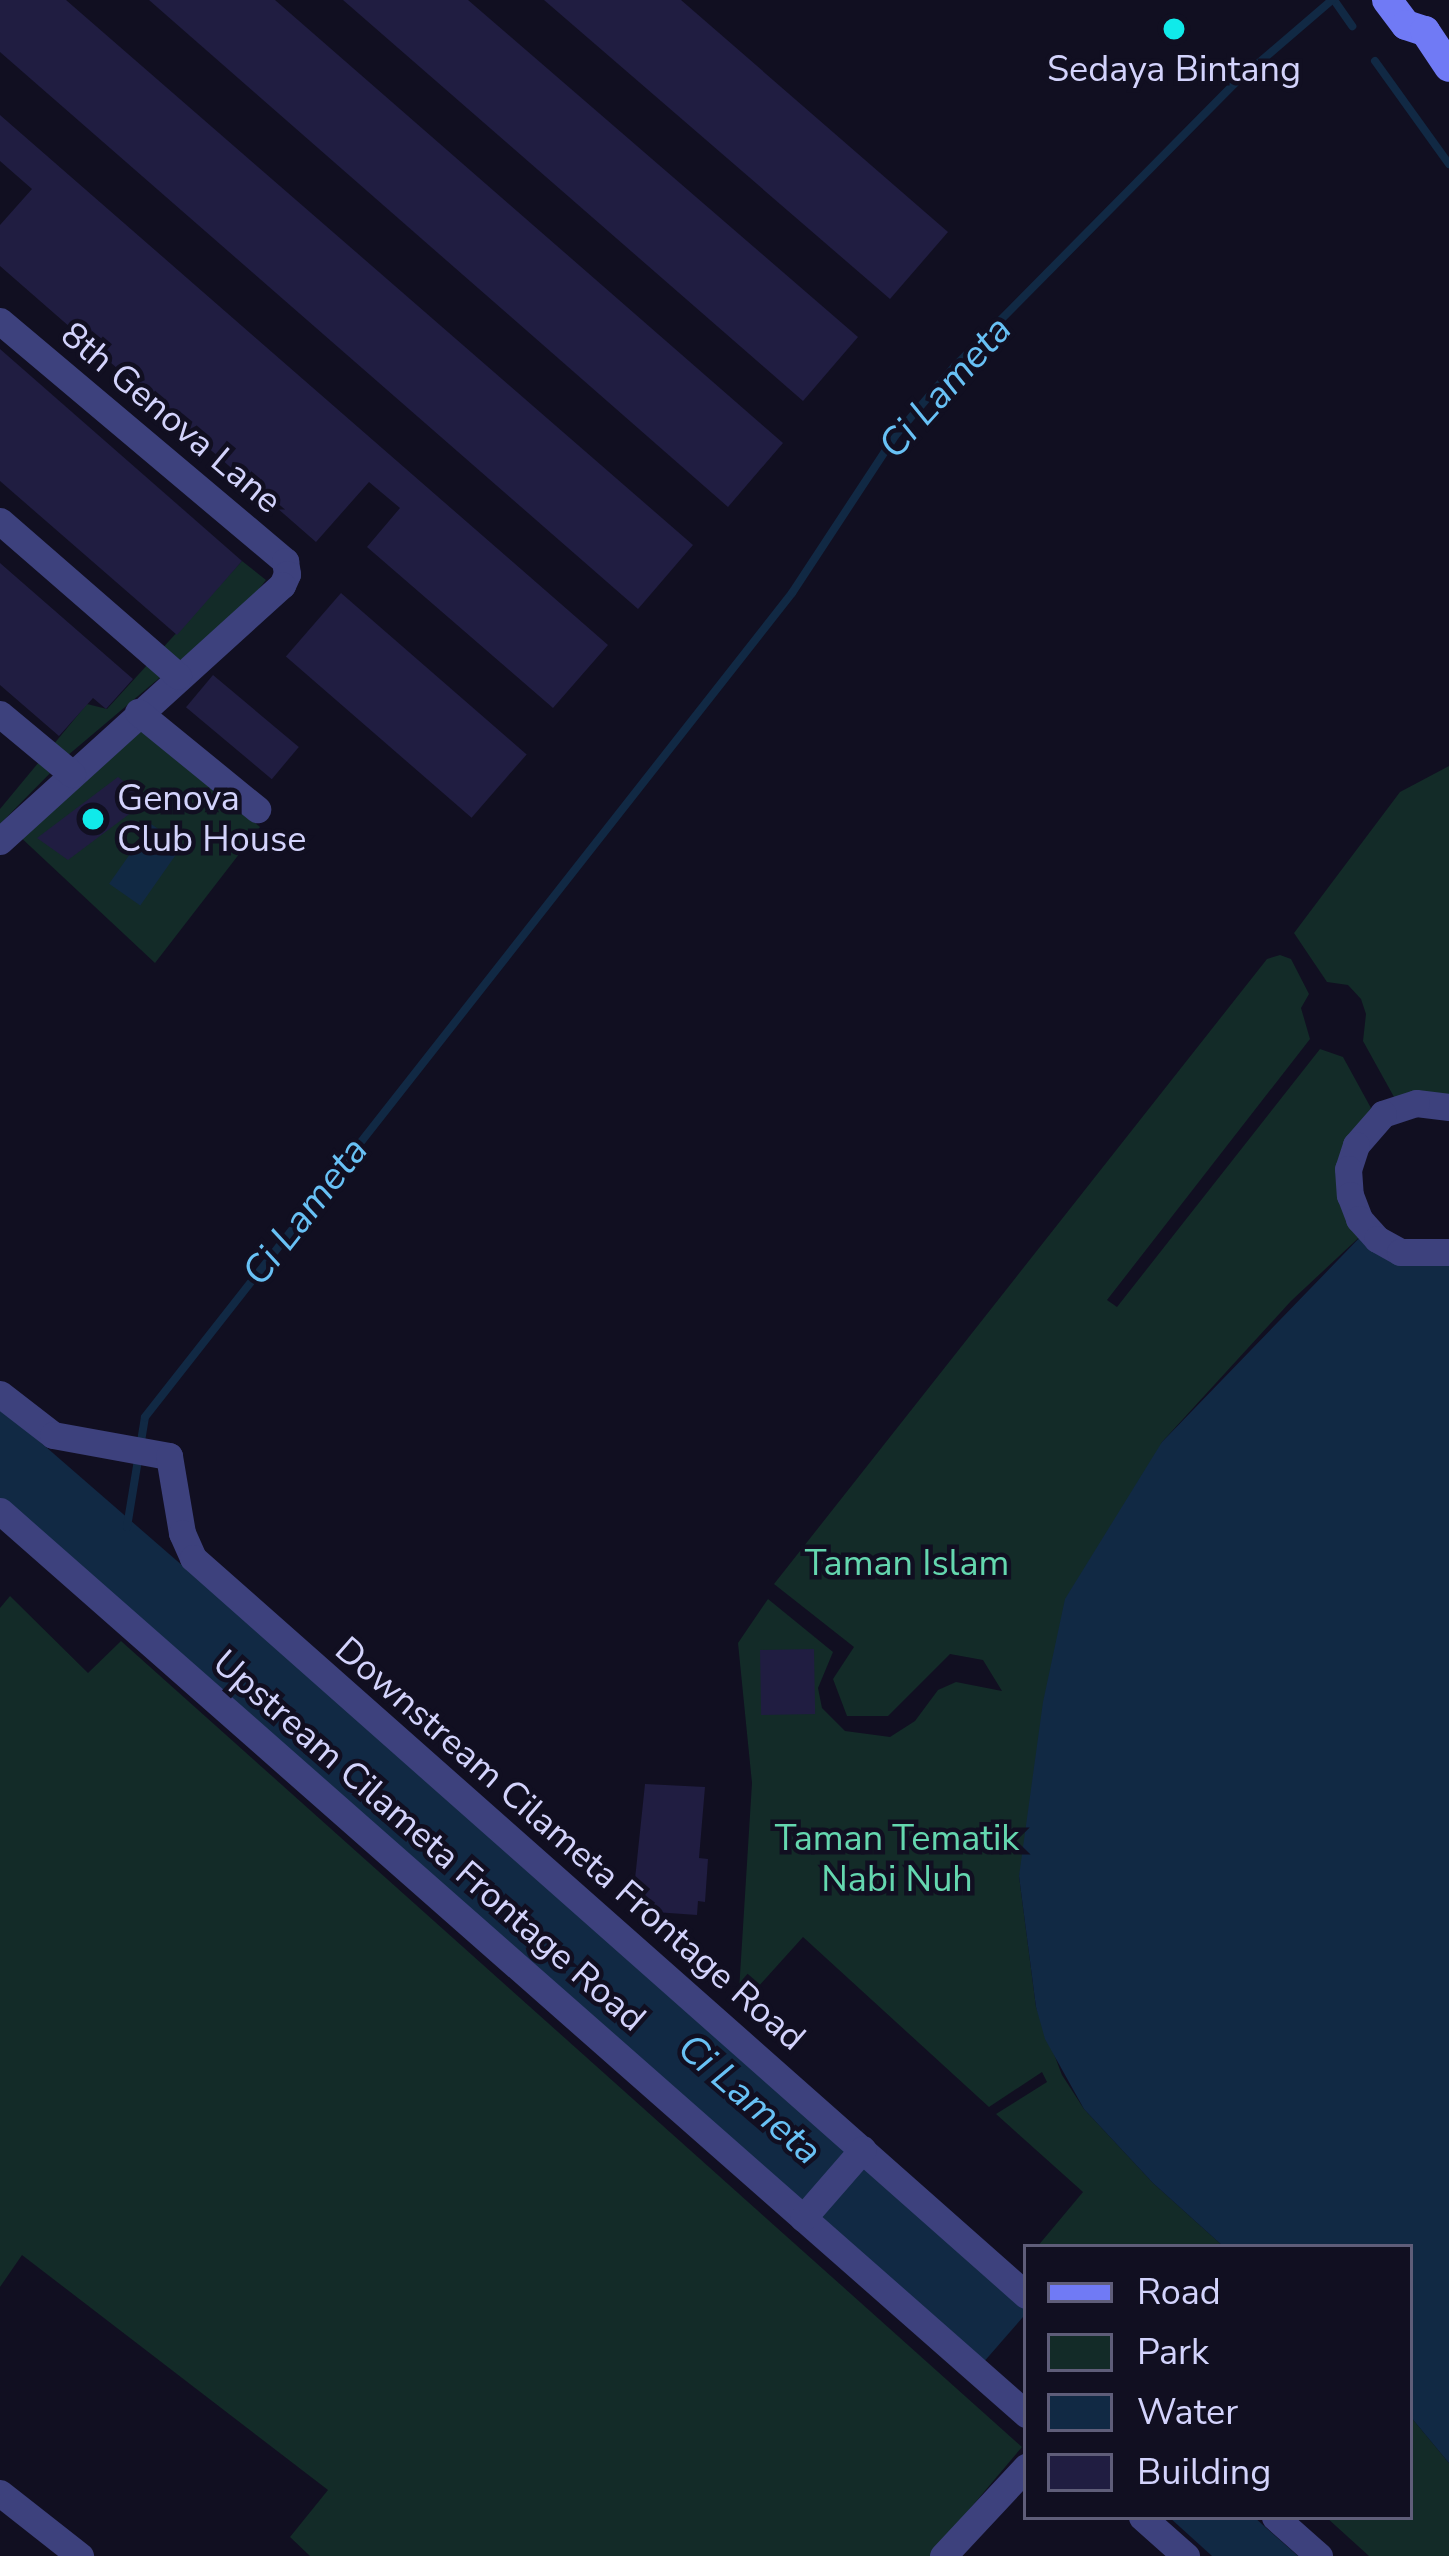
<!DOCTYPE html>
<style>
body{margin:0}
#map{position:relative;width:1449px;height:2556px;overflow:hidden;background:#110f21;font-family:"Nunito Sans",sans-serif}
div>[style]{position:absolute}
.green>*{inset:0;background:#132b28}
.water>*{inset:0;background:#112944;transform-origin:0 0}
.stream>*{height:8px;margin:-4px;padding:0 4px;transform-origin:4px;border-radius:4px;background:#112944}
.building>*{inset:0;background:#201d41;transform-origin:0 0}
.street>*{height:27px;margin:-13.5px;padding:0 13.5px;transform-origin:13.5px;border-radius:13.5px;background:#3d417d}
.secondary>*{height:30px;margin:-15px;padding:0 15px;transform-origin:15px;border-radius:15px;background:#707af5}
.dots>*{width:33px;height:33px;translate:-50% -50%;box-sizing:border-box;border:6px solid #110f21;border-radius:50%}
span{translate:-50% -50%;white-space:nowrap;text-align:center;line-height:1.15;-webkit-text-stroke:9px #110f21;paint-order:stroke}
.poi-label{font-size:36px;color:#d3d3fc}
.left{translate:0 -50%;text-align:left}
.street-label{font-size:36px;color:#d3d3fc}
.park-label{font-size:36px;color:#64d7af}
.water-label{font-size:39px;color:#68c1f5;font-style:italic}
.legend{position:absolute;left:1023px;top:2244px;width:390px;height:276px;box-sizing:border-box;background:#110f21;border:3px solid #5f5d79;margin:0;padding:15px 21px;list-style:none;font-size:36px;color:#d3d3fc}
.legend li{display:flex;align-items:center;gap:24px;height:60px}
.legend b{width:60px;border:3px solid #5f5d79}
</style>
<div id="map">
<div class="green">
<div style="clip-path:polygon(242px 561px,266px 580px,247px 604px,67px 756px,0 824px,0 809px,87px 704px,107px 709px)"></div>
<div style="clip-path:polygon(139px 726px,260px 827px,155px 963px,16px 833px)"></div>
<div style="clip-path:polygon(1449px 766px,1449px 1107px,1399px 1106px,1363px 1041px,1366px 1014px,1361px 999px,1348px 985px,1327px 982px,1294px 933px,1400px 792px)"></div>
<div style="clip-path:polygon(1280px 955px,1291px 959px,1309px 994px,1301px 1008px,1310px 1039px,1107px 1300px,1117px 1307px,1320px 1049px,1343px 1057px,1377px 1119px,1356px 1145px,1367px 1230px,1291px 1301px,1162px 1442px,1019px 1876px,1036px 2007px,1062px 2075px,1084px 2109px,1153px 2183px,1224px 2247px,1037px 2247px,1083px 2192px,996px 2114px,1047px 2082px,1042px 2072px,989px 2107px,803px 1937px,747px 1999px,739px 1991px,752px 1783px,738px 1643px,768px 1599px,833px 1652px,818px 1688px,822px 1708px,845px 1731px,890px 1737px,915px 1721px,938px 1690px,956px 1682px,1002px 1691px,983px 1660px,950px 1654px,888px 1716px,847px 1716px,833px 1679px,854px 1647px,774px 1584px,1267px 959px)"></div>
<div style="clip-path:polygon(10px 1596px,88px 1673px,121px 1641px,1022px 2447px,930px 2556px,310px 2556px,290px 2537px,328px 2490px,22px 2255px,0 2287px,0 1608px)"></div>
<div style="clip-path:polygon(1410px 2416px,1449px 2463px,1449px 2556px,1369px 2556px,1326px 2517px,1410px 2517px)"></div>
</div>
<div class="water">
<div style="left:151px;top:824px;width:38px;height:73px;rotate:35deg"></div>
<div style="clip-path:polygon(1367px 1230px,1449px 1252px,1449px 2463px,1410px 2416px,1410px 2247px,1224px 2247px,1153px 2183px,1084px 2109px,1045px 2039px,1036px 2007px,1019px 1876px,1043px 1702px,1065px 1599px,1162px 1442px)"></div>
<div style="left:0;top:1407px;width:1369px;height:74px;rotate:41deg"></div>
<div style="clip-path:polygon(1169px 2517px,1254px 2517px,1298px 2556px,1212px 2556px)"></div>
</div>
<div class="stream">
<div style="left:1334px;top:0;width:32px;rotate:55deg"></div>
<div style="left:1375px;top:61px;width:127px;rotate:54.3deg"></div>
<div style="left:127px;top:1527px;width:111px;rotate:-80.7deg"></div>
<div style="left:145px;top:1417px;width:1048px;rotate:-51.86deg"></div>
<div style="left:792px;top:593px;width:188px;rotate:-56.7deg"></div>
<div style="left:895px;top:436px;width:91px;rotate:-49.5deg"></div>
<div style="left:954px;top:367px;width:398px;rotate:-45.3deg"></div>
<div style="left:1234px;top:84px;width:129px;rotate:-40.6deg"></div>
</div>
<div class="building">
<div style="clip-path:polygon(0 0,66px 0,693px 545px,638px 609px,0 52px)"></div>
<div style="clip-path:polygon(149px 0,275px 0,783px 443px,728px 507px)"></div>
<div style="clip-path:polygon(343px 0,468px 0,858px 337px,803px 401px)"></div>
<div style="clip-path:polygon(544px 0,681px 0,948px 232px,890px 299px)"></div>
<div style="clip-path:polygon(0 115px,608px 645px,553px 708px,367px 547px,400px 508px,369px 482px,316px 542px,0 266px,0 225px,32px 189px,0 161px)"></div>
<div style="clip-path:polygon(0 349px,242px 561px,177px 635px,0 481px)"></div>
<div style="clip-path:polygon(0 563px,133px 679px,106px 709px,93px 698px,59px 736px,0 685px)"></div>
<div style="left:341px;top:593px;width:246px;height:84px;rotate:41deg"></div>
<div style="left:213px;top:675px;width:112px;height:42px;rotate:40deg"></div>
<div style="clip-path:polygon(118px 777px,148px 800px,68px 860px,37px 838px)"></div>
<div style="left:814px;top:1649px;width:65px;height:54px;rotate:89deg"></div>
<div style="clip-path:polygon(645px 1784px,705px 1787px,699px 1858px,708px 1859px,705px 1902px,698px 1901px,697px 1915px,641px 1911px,642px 1899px,633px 1898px)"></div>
</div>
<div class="street">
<div style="left:0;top:321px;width:373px;rotate:40.1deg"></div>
<div style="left:285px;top:561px;width:13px;rotate:81deg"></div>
<div style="left:287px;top:574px;width:12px;rotate:114deg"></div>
<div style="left:282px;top:585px;width:381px;rotate:137.8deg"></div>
<div style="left:0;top:521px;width:236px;rotate:41deg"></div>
<div style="left:138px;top:712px;width:154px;rotate:39.2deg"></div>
<div style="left:0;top:714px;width:94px;rotate:39.8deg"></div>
<div style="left:1449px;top:1107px;width:33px;rotate:-173deg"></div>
<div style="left:1416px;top:1103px;width:35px;rotate:162deg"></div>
<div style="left:1383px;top:1114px;width:41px;rotate:131.1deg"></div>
<div style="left:1356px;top:1145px;width:25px;rotate:108deg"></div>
<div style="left:1348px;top:1169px;width:26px;rotate:86deg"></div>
<div style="left:1350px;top:1195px;width:26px;rotate:69deg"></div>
<div style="left:1359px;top:1219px;width:27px;rotate:48deg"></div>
<div style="left:1377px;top:1239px;width:26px;rotate:29deg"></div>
<div style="left:1400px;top:1252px;width:49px"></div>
<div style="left:0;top:1394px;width:67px;rotate:37.7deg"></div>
<div style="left:53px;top:1435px;width:118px;rotate:10.3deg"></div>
<div style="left:169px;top:1456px;width:78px;rotate:80.4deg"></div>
<div style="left:182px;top:1533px;width:27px;rotate:66deg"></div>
<div style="left:193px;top:1558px;width:1112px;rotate:41.5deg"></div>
<div style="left:0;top:1511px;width:1367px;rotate:41.35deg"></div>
<div style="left:803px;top:2218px;width:91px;rotate:-49deg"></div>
<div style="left:0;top:2493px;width:102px;rotate:38.2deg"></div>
<div style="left:1142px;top:2517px;width:59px;rotate:41.6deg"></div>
<div style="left:1275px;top:2517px;width:59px;rotate:41.6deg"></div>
<div style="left:943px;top:2556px;width:122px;rotate:-47deg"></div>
</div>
<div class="secondary">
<div style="left:1387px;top:0;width:31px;rotate:53deg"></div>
<div style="left:1406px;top:25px;width:20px;rotate:18deg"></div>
<div style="left:1425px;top:31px;width:43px;rotate:56.3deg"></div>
</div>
<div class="dots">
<div style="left:1174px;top:29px;background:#10eaea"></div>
<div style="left:93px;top:819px;background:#10eaea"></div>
</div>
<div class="poi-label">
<span style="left:1174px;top:70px">Sedaya Bintang</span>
<span class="left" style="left:117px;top:819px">Genova<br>Club House</span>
</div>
<div class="street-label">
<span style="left:171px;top:418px;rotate:40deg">8th Genova Lane</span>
<span style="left:429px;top:1841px;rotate:41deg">Upstream Cilameta Frontage Road</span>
<span style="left:570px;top:1844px;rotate:41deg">Downstream Cilameta Frontage Road</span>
</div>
<div class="park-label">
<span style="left:907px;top:1564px">Taman Islam</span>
<span style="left:897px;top:1859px">Taman Tematik<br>Nabi Nuh</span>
</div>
<div class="water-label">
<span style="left:946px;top:388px;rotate:-48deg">Ci Lameta</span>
<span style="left:306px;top:1212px;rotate:-52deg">Ci Lameta</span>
<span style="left:749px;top:2100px;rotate:41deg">Ci Lameta</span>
</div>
<ul class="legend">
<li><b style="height:15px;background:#707af5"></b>Road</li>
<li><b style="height:33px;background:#132b28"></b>Park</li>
<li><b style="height:33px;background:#112944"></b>Water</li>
<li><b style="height:33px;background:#201d41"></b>Building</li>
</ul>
</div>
